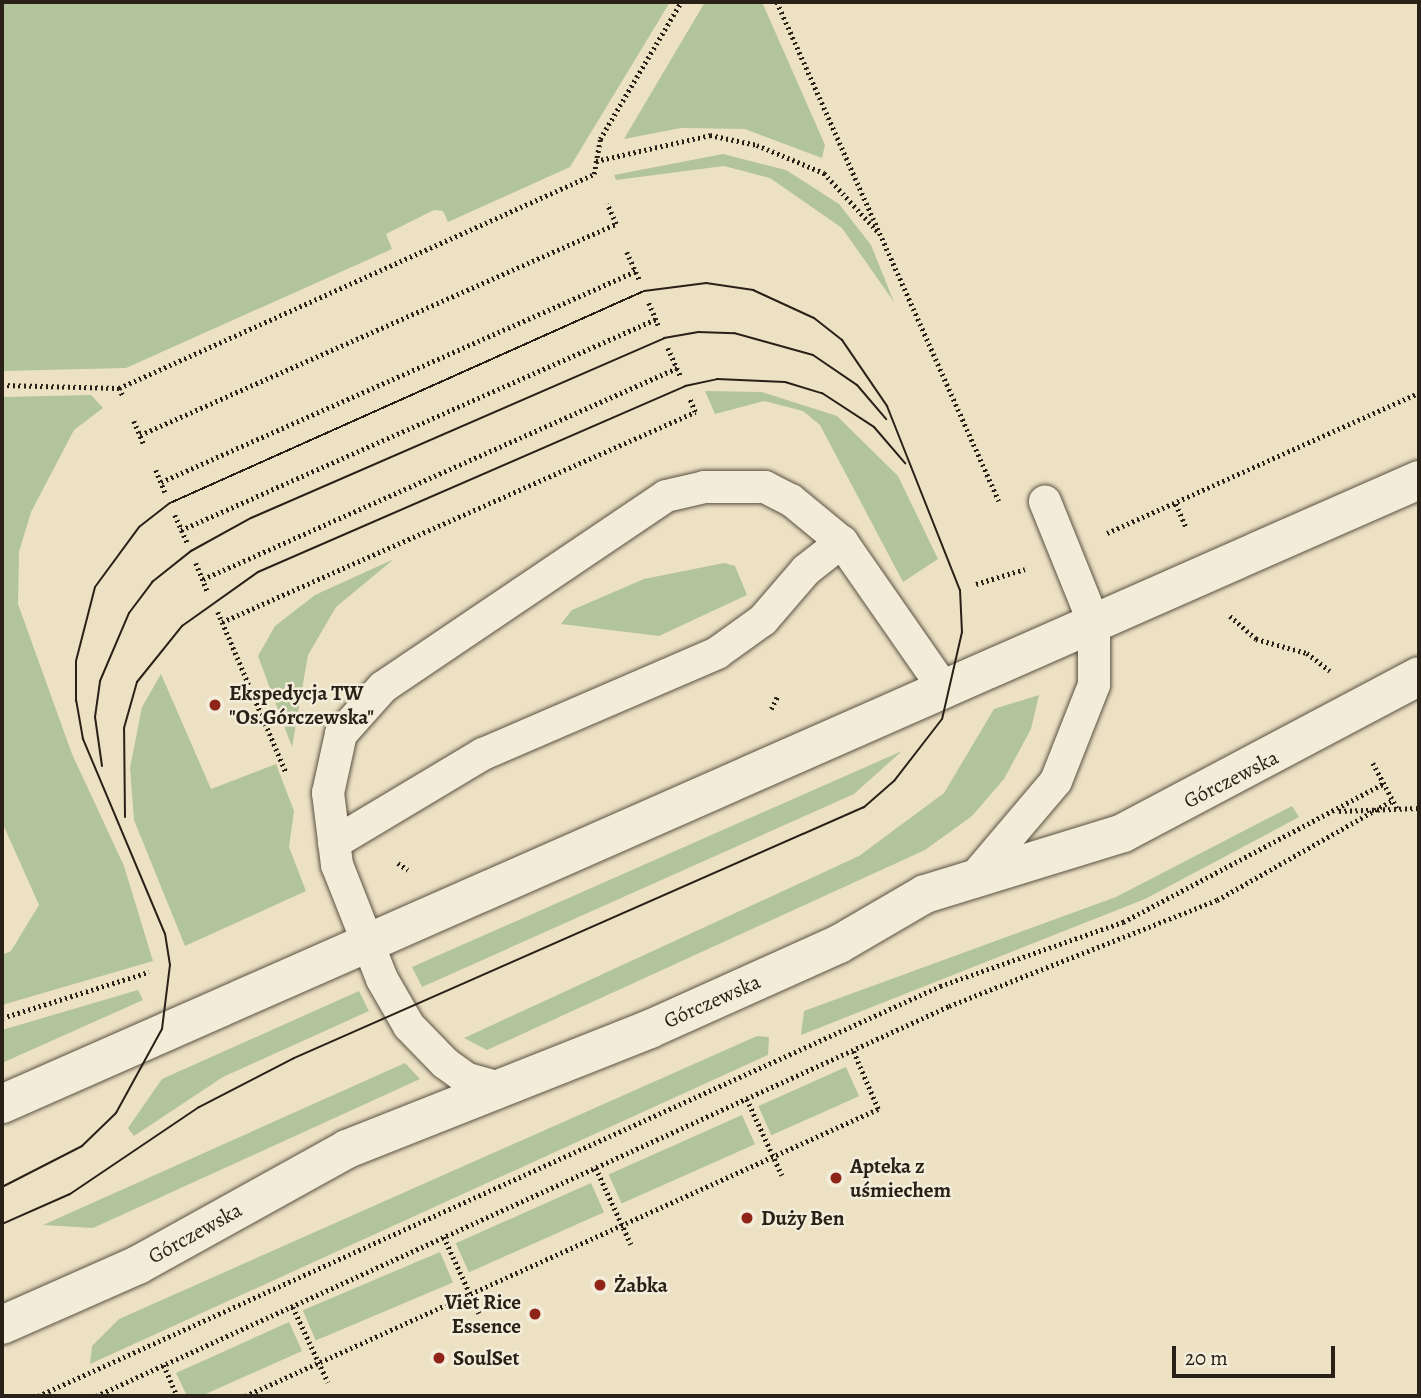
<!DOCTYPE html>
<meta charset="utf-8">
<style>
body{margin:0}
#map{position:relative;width:1421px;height:1398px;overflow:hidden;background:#ede1c4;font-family:Alegreya,serif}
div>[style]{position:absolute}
.green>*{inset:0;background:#b2c499;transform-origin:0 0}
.path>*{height:4.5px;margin-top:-2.25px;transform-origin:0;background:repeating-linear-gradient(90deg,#292117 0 2px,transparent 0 5.5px)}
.roads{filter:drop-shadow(0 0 2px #5a5142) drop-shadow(0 0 2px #5a5142)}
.lane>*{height:32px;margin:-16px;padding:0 16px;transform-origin:16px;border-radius:16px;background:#f3ecd9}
.secondary>*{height:38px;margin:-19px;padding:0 19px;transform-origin:19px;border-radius:19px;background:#f3ecd9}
.tram>*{height:2px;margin:-1px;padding:0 1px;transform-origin:1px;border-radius:1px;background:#292117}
.dots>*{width:19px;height:19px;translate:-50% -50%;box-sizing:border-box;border:4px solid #f3ecd9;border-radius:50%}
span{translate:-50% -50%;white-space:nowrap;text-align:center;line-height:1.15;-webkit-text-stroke:5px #f3ecd9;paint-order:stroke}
.poi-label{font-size:21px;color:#292117;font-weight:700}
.left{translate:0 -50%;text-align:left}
.right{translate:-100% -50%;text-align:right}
.street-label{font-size:21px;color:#292117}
.frame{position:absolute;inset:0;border:4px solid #292117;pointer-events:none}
.scale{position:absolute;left:1172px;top:1346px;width:163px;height:32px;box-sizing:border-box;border:4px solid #292117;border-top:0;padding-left:9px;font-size:21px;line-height:24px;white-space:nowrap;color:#292117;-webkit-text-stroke:5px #f3ecd9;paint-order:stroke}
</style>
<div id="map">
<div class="green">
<div style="clip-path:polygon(2px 2px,670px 2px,570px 167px,448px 222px,443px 211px,434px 210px,386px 234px,392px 249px,126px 368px,2px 371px)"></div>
<div style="clip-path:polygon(705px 2px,762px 2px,825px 145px,822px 158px,745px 129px,681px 128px,624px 139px)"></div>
<div style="clip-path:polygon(723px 154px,786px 170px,839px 204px,871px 245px,894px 302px,842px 228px,770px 178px,724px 166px,616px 180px,614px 175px)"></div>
<div style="clip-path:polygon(705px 391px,762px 392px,837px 416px,898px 476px,938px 559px,903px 582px,820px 425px,803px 411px,764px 401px,715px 414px)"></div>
<div style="clip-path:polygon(91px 395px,103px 408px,74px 430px,31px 512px,19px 552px,18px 604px,72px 754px,124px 866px,153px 961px,2px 1005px,2px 955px,11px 951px,39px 905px,2px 822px,2px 397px)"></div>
<div style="clip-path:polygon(394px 559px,336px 607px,308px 655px,292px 747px,258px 656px,275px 626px,315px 595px)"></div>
<div style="clip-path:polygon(724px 563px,735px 566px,747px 595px,659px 636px,561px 624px,572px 610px,644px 579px)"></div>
<div style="clip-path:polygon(161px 674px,211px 789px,276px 764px,294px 811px,289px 847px,306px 891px,185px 946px,134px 820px,130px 768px,142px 707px)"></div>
<div style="clip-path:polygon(1039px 695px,1031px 729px,1004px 779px,972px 816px,925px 850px,487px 1050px,464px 1038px,859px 856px,944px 793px,994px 709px)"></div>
<div style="clip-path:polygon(902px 751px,854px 794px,422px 987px,412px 967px)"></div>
<div style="clip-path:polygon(1292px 806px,1299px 817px,1145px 899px,801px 1035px,804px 1011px,1116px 897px)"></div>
<div style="clip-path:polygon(138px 990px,143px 1000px,2px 1063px,2px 1030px)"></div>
<div style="clip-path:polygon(359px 991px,369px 1011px,223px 1077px,134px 1136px,128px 1128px,162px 1079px)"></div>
<div style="clip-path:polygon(757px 1036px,769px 1037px,768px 1055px,90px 1364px,92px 1346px,119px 1319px)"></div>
<div style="clip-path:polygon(405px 1063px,420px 1079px,93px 1228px,43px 1225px)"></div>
<div style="left:846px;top:1067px;width:32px;height:96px;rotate:66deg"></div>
<div style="left:742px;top:1115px;width:32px;height:146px;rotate:66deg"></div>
<div style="left:591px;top:1183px;width:32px;height:148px;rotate:66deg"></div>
<div style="left:440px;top:1252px;width:33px;height:149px;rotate:67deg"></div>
<div style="clip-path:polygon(289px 1322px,302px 1351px,201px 1396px,187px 1396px,176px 1373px)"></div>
</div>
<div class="path">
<div style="left:777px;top:2px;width:546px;rotate:66.02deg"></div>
<div style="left:596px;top:161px;width:117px;rotate:-12.8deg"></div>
<div style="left:710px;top:135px;width:48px;rotate:12deg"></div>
<div style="left:757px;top:145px;width:73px;rotate:22.7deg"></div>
<div style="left:824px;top:173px;width:80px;rotate:47.5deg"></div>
<div style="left:627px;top:252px;width:32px;rotate:66deg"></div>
<div style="left:649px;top:303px;width:25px;rotate:67deg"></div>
<div style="left:668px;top:348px;width:32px;rotate:66deg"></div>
<div style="left:2px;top:385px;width:117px;rotate:1.5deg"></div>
<div style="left:119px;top:388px;width:521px;rotate:-24.25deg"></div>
<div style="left:594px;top:174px;width:36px;rotate:-80deg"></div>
<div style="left:600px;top:139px;width:159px;rotate:-59.4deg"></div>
<div style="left:119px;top:388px;width:9px;rotate:63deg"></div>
<div style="left:134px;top:421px;width:26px;rotate:67deg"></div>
<div style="left:140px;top:435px;width:521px;rotate:-23.91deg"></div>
<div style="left:616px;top:224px;width:22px;rotate:-114deg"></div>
<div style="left:156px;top:470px;width:24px;rotate:68deg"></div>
<div style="left:161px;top:482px;width:520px;rotate:-23.95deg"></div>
<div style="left:1176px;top:504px;width:27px;rotate:66deg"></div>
<div style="left:175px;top:515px;width:30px;rotate:66deg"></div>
<div style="left:181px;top:530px;width:520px;rotate:-23.95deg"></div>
<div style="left:1107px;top:533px;width:342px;rotate:-24.2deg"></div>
<div style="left:196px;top:563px;width:31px;rotate:68deg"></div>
<div style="left:203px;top:579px;width:519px;rotate:-24deg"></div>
<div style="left:976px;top:584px;width:51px;rotate:-17deg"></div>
<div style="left:218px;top:612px;width:174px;rotate:67deg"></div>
<div style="left:1230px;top:616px;width:35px;rotate:41deg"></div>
<div style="left:1256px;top:639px;width:53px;rotate:15.4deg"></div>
<div style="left:1307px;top:653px;width:29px;rotate:38deg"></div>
<div style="left:222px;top:622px;width:518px;rotate:-23.94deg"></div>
<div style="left:695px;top:412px;width:16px;rotate:-112deg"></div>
<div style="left:771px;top:709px;width:16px;rotate:-63deg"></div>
<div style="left:1373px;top:763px;width:51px;rotate:61.9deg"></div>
<div style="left:1339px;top:811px;width:80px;rotate:-2.1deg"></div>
<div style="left:398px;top:863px;width:12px;rotate:35deg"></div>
<div style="left:2px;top:1018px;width:154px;rotate:-17.4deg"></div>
<div style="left:747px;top:1099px;width:84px;rotate:65.3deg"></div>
<div style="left:596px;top:1168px;width:84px;rotate:65.3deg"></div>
<div style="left:444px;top:1237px;width:84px;rotate:65.3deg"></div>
<div style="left:293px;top:1307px;width:83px;rotate:65deg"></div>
<div style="left:164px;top:1365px;width:34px;rotate:67deg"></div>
<div style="left:38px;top:1396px;width:991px;rotate:-24.44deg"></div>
<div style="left:940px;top:986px;width:194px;rotate:-19.3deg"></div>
<div style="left:1123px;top:922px;width:296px;rotate:-28deg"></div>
<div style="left:96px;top:1396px;width:938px;rotate:-24.57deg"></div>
<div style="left:949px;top:1006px;width:288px;rotate:-21.6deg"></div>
<div style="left:1217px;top:900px;width:202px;rotate:-29.6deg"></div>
<div style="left:245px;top:1396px;width:695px;rotate:-24.39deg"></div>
<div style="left:878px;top:1109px;width:63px;rotate:-113.3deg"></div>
</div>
<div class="roads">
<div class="lane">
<div style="left:334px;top:843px;width:174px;rotate:-30.9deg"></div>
<div style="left:483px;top:754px;width:255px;rotate:-23.3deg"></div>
<div style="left:717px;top:653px;width:57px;rotate:-35.7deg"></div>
<div style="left:763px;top:620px;width:66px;rotate:-49.3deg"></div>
<div style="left:806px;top:570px;width:46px;rotate:-37.9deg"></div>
<div style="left:842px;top:542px;width:175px;rotate:55.2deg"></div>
<div style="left:973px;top:879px;width:128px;rotate:-49.7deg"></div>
<div style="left:1056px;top:781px;width:103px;rotate:-68.4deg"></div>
<div style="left:1094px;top:685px;width:62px;rotate:-90deg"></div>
<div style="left:1094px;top:623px;width:131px;rotate:-112deg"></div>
<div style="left:503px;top:1089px;width:37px;rotate:-164deg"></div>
<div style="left:467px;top:1079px;width:27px;rotate:-144deg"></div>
<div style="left:445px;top:1063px;width:52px;rotate:-134.2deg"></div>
<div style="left:409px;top:1026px;width:54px;rotate:-119.9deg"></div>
<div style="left:382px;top:979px;width:123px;rotate:-111.5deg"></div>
<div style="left:337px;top:865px;width:73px;rotate:-97.1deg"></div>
<div style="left:328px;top:793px;width:60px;rotate:-77.6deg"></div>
<div style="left:341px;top:734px;width:63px;rotate:-48.2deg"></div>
<div style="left:383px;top:687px;width:341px;rotate:-34deg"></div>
<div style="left:666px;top:496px;width:39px;rotate:-13deg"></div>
<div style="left:704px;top:487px;width:61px"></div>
<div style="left:765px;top:487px;width:29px;rotate:27deg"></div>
<div style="left:791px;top:500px;width:66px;rotate:39.5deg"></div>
</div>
<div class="secondary">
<div style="left:2px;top:1104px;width:1548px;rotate:-23.77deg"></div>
<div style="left:2px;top:1325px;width:149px;rotate:-23.8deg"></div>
<div style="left:138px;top:1265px;width:239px;rotate:-29deg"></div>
<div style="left:347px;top:1149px;width:326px;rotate:-21.6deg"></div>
<div style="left:650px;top:1029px;width:207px;rotate:-24.2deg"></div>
<div style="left:839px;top:944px;width:99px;rotate:-30.2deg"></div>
<div style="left:925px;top:894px;width:207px;rotate:-17.1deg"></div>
<div style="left:1123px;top:833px;width:335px;rotate:-27.9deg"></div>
</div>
</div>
<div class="tram">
<div style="left:102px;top:766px;width:49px;rotate:-98.1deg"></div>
<div style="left:95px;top:717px;width:36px;rotate:-82deg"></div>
<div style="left:100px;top:681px;width:74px;rotate:-66.9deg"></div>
<div style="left:129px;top:613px;width:39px;rotate:-53deg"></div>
<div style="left:152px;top:582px;width:50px;rotate:-38.5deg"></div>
<div style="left:191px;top:551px;width:68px;rotate:-28.8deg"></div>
<div style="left:251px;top:518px;width:451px;rotate:-23.5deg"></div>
<div style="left:664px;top:338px;width:35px;rotate:-10deg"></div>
<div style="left:698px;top:332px;width:36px;rotate:2deg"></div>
<div style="left:734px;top:333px;width:82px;rotate:15.6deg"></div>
<div style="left:813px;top:355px;width:53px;rotate:34.3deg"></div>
<div style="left:857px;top:385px;width:45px;rotate:49.5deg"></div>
<div style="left:125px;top:817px;width:89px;rotate:-90.6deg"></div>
<div style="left:124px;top:728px;width:48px;rotate:-74.2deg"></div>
<div style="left:137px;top:682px;width:72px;rotate:-51.2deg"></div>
<div style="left:182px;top:626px;width:93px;rotate:-35.4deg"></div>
<div style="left:258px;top:572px;width:466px;rotate:-23.5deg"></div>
<div style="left:685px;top:386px;width:33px;rotate:-12deg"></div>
<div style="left:717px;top:379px;width:68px;rotate:2.5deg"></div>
<div style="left:785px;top:382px;width:39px;rotate:17deg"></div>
<div style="left:822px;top:393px;width:62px;rotate:33.2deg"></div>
<div style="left:874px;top:427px;width:48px;rotate:49.3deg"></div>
<div style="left:2px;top:1187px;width:90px;rotate:-27.1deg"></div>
<div style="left:82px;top:1146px;width:47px;rotate:-44.1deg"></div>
<div style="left:116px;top:1113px;width:96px;rotate:-61.3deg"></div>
<div style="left:162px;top:1029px;width:64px;rotate:-82.9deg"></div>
<div style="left:170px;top:965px;width:31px;rotate:-99deg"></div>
<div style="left:165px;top:934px;width:212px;rotate:-112.8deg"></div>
<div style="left:83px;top:739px;width:39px;rotate:-100deg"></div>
<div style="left:76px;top:701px;width:40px;rotate:-90deg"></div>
<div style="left:76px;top:661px;width:76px;rotate:-75.6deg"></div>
<div style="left:95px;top:587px;width:74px;rotate:-53.7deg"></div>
<div style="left:139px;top:527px;width:39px;rotate:-38deg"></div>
<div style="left:170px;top:503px;width:519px;rotate:-24.1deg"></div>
<div style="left:644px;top:291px;width:63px;rotate:-7.4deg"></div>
<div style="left:706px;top:283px;width:48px;rotate:8.5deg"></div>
<div style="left:753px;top:290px;width:67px;rotate:24.7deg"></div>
<div style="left:814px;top:318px;width:36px;rotate:38deg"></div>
<div style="left:842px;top:340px;width:80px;rotate:55.7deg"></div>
<div style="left:887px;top:406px;width:198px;rotate:68.4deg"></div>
<div style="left:960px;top:590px;width:42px;rotate:87.3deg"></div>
<div style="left:962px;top:632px;width:89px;rotate:102.9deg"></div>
<div style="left:942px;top:719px;width:78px;rotate:127.7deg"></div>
<div style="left:894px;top:781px;width:40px;rotate:139deg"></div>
<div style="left:864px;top:807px;width:623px;rotate:156.23deg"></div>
<div style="left:294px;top:1058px;width:107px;rotate:152.7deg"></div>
<div style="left:199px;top:1107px;width:156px;rotate:146deg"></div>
<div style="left:70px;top:1194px;width:74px;rotate:156.2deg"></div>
</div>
<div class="dots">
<div style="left:215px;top:705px;background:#8f2418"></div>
<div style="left:836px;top:1178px;background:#8f2418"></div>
<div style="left:747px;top:1218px;background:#8f2418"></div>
<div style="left:600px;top:1285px;background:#8f2418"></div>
<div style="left:535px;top:1314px;background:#8f2418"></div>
<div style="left:439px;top:1358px;background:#8f2418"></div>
</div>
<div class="poi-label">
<span class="left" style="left:229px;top:705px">Ekspedycja TW<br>"Os.Górczewska"</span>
<span class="left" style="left:850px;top:1178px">Apteka z<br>uśmiechem</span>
<span class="left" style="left:761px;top:1218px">Duży Ben</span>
<span class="left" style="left:614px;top:1285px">Żabka</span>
<span class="right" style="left:521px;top:1314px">Viet Rice<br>Essence</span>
<span class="left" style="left:453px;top:1358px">SoulSet</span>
</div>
<div class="street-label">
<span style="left:1231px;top:779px;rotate:-27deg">Górczewska</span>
<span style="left:712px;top:1001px;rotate:-24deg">Górczewska</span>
<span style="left:195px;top:1233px;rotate:-29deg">Górczewska</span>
</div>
<div class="frame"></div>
<div class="scale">20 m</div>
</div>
